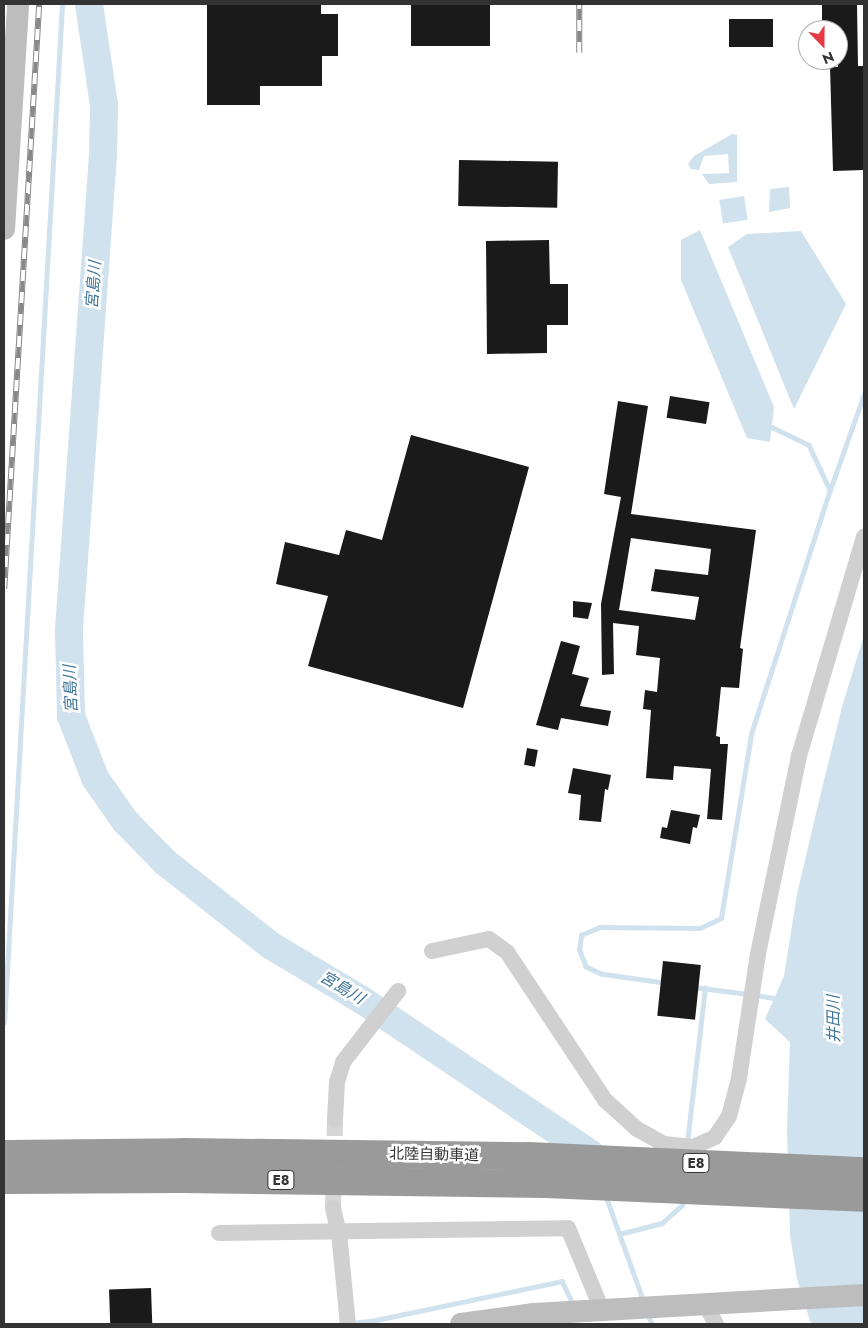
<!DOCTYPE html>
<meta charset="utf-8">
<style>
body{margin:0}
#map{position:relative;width:868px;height:1328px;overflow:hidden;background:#fff;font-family:Jost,"Noto Sans JP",sans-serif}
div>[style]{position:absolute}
.water>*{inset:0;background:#cfe2ee;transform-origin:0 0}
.stream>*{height:4.5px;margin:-2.25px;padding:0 2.25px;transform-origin:2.25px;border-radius:2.25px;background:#cfe2ee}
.river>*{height:28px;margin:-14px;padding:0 14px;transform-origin:14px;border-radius:14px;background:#cfe2ee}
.building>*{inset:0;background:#1a1a1a;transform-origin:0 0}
.street-tunnel>*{height:16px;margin-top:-8px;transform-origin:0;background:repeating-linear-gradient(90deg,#d6d6d6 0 16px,transparent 0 24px)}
.street>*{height:16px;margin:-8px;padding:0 8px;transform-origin:8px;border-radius:8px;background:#d0d0d0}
.secondary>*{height:22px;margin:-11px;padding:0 11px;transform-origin:11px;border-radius:11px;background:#bdbdbd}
.highway>*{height:28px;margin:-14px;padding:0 14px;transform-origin:14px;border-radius:14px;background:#9a9a9a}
.rail>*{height:5.5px;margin-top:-2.75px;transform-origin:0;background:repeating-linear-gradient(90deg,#fff 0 11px,#888 0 22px);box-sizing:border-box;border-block:1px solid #888}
span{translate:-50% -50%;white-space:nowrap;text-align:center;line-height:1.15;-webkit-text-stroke:5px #fff;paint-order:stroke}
.shield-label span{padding:1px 4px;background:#fff;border:1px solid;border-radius:4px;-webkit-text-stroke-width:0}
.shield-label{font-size:14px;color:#333;font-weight:700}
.street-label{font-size:15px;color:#333}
.water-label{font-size:16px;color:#3f7597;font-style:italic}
.frame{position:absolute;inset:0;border:5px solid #333;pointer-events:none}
.north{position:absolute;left:798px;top:20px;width:50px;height:50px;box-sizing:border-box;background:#fff;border:1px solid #adadad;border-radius:50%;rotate:158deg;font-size:14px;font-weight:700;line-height:20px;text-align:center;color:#333}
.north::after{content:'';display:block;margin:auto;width:18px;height:22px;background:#e63946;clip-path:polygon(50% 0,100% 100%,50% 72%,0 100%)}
</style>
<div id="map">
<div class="water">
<div style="clip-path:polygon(732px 134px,737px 135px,737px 182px,709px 184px,702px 174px,729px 173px,728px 154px,704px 156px,699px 170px,691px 169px,688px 164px,694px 156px)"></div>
<div style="clip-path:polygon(789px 187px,790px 208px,769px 212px,770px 189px)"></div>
<div style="left:744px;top:196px;width:24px;height:25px;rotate:81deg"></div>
<div style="clip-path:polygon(700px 230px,774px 407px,770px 442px,747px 438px,681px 280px,681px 240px)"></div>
<div style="clip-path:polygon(801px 231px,846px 304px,794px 409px,728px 247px,747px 234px)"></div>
<div style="clip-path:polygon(864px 635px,864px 1324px,811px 1324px,797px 1279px,790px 1235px,787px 1130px,790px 1042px,765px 1019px,784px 976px,797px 894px,818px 805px,842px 707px)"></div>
</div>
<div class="stream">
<div style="left:772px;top:427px;width:41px;rotate:25.9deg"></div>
<div style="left:809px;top:445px;width:50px;rotate:65deg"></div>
<div style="left:664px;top:983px;width:64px;rotate:-171.9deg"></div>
<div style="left:601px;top:974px;width:17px;rotate:-155deg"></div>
<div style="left:586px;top:967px;width:18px;rotate:-112deg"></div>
<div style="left:579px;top:950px;width:15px;rotate:-82deg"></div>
<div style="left:581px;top:935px;width:21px;rotate:-23deg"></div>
<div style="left:600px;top:927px;width:100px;rotate:0.6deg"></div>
<div style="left:700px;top:928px;width:23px;rotate:-25deg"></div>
<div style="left:721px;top:918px;width:186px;rotate:-80.7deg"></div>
<div style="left:751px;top:734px;width:256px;rotate:-72.1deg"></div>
<div style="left:830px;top:490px;width:102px;rotate:-70.5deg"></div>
<div style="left:694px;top:987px;width:54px;rotate:7.4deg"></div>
<div style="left:756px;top:995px;width:17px;rotate:10deg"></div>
<div style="left:4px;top:1023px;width:1021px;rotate:-86.74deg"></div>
<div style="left:687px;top:1143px;width:156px;rotate:-83.4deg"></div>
<div style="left:606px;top:1196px;width:113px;rotate:70.3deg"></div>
<div style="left:619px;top:1234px;width:44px;rotate:-14.3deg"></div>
<div style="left:662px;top:1223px;width:27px;rotate:-42deg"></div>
<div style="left:682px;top:1205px;width:7px;rotate:-82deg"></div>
<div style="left:648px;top:1314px;width:11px;rotate:68deg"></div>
<div style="left:340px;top:1324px;width:36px;rotate:-6deg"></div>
<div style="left:376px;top:1320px;width:190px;rotate:-11.8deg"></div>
<div style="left:562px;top:1281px;width:28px;rotate:64deg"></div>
</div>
<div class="river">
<div style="left:89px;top:4px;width:102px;rotate:81.6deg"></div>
<div style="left:104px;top:105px;width:50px;rotate:91.1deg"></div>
<div style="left:103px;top:155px;width:478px;rotate:94.1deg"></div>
<div style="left:69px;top:632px;width:84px;rotate:88.6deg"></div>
<div style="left:71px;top:716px;width:66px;rotate:68.8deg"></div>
<div style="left:95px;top:778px;width:52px;rotate:55.1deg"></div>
<div style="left:125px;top:821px;width:57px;rotate:45.7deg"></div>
<div style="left:165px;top:862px;width:134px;rotate:38.3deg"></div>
<div style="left:270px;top:945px;width:107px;rotate:30.9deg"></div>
<div style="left:362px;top:1000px;width:275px;rotate:33.9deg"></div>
</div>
<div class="building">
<div style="clip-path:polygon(207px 4px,321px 4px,321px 14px,338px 14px,338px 56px,322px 56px,322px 86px,260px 86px,260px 105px,207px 105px)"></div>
<div style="left:411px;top:4px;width:79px;height:42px"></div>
<div style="clip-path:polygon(822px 4px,857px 4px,858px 66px,864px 66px,864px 170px,833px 171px,830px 67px,838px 67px,838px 30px,822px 30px)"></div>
<div style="left:729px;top:19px;width:44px;height:28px"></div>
<div style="left:459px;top:160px;width:99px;height:46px;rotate:1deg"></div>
<div style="clip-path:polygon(549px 240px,550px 284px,568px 284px,568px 325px,547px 325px,547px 353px,487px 354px,486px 241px)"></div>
<div style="left:670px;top:396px;width:40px;height:22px;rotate:9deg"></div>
<div style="clip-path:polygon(evenodd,618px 401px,648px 406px,631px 514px,756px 530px,740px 648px,743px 649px,739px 688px,721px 687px,716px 736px,720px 737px,720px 744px,728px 744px,722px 820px,707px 819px,711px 769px,674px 766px,673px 780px,646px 778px,651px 710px,643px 709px,645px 690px,657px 692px,660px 658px,636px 655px,639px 626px,613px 623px,614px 674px,602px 675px,601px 604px,621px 497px,604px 494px,618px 401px,631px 538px,711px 549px,708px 575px,655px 569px,651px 591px,699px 597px,695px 620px,619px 610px,631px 538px)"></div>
<div style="clip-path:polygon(411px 435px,529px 467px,463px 708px,308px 666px,328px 596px,276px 584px,285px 542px,339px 555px,346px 530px,382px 540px)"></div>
<div style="clip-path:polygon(573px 601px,592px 603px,588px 619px,573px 617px)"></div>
<div style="clip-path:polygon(561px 641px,580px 646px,572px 674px,589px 678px,580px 706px,611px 711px,608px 726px,561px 718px,558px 730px,536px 725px)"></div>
<div style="left:527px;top:748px;width:11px;height:17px;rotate:10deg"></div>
<div style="clip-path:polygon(573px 768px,611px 775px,608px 790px,605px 789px,601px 822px,579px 820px,581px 795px,568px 793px)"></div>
<div style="clip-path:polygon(671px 810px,700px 815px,697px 828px,693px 827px,690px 844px,660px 838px,662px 827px,667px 828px)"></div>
<div style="left:663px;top:961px;width:38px;height:55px;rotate:6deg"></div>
<div style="left:151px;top:1288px;width:36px;height:42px;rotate:88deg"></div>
</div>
<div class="street-tunnel">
<div style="left:333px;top:1208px;width:88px;rotate:-88.7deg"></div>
</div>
<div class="street">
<div style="left:432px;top:951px;width:58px;rotate:-11.9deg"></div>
<div style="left:489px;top:939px;width:22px;rotate:36deg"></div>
<div style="left:507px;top:952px;width:178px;rotate:56.5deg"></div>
<div style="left:605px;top:1100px;width:43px;rotate:42.2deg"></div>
<div style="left:637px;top:1129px;width:31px;rotate:29deg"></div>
<div style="left:664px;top:1144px;width:29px;rotate:6deg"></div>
<div style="left:693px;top:1147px;width:24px;rotate:-24deg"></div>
<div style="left:715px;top:1137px;width:25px;rotate:-56deg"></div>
<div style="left:729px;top:1116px;width:39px;rotate:-75deg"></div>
<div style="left:739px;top:1078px;width:125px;rotate:-81.3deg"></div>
<div style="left:758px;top:954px;width:202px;rotate:-78.3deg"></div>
<div style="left:799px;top:756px;width:229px;rotate:-73.5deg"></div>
<div style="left:335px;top:1120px;width:38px;rotate:-87deg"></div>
<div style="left:337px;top:1082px;width:21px;rotate:-73deg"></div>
<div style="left:343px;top:1062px;width:90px;rotate:-52.2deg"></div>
<div style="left:333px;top:1208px;width:26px;rotate:77deg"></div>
<div style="left:339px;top:1233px;width:91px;rotate:84.4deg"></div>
<div style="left:219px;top:1233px;width:349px;rotate:-0.8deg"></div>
<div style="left:568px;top:1228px;width:89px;rotate:67.5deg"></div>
<div style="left:705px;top:1304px;width:23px;rotate:61deg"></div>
</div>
<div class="secondary">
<div style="left:4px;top:229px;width:225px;rotate:-86.4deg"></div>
<div style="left:461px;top:1324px;width:74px;rotate:-7.8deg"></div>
<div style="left:534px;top:1314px;width:331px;rotate:-3.3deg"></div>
</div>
<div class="highway">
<div style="left:4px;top:1154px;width:179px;rotate:-0.6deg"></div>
<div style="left:183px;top:1152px;width:345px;rotate:0.7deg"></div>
<div style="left:528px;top:1156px;width:336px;rotate:2.6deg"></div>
<div style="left:4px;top:1180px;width:177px;rotate:-0.3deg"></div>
<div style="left:181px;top:1179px;width:365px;rotate:0.8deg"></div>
<div style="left:546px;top:1184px;width:318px;rotate:2.5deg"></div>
</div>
<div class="rail">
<div style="left:579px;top:53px;width:49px;rotate:-90deg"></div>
<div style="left:4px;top:589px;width:586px;rotate:-86.58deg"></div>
</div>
<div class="shield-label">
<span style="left:696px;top:1163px">E8</span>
<span style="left:281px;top:1180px">E8</span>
</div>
<div class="street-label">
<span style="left:434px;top:1155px;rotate:1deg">北陸自動車道</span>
</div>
<div class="water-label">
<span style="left:94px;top:285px;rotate:-86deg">宮島川</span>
<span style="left:71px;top:689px;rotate:-93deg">宮島川</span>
<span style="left:342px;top:988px;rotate:31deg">宮島川</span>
<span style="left:834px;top:1019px;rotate:-91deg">井田川</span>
</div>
<div class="frame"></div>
<div class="north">N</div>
</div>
